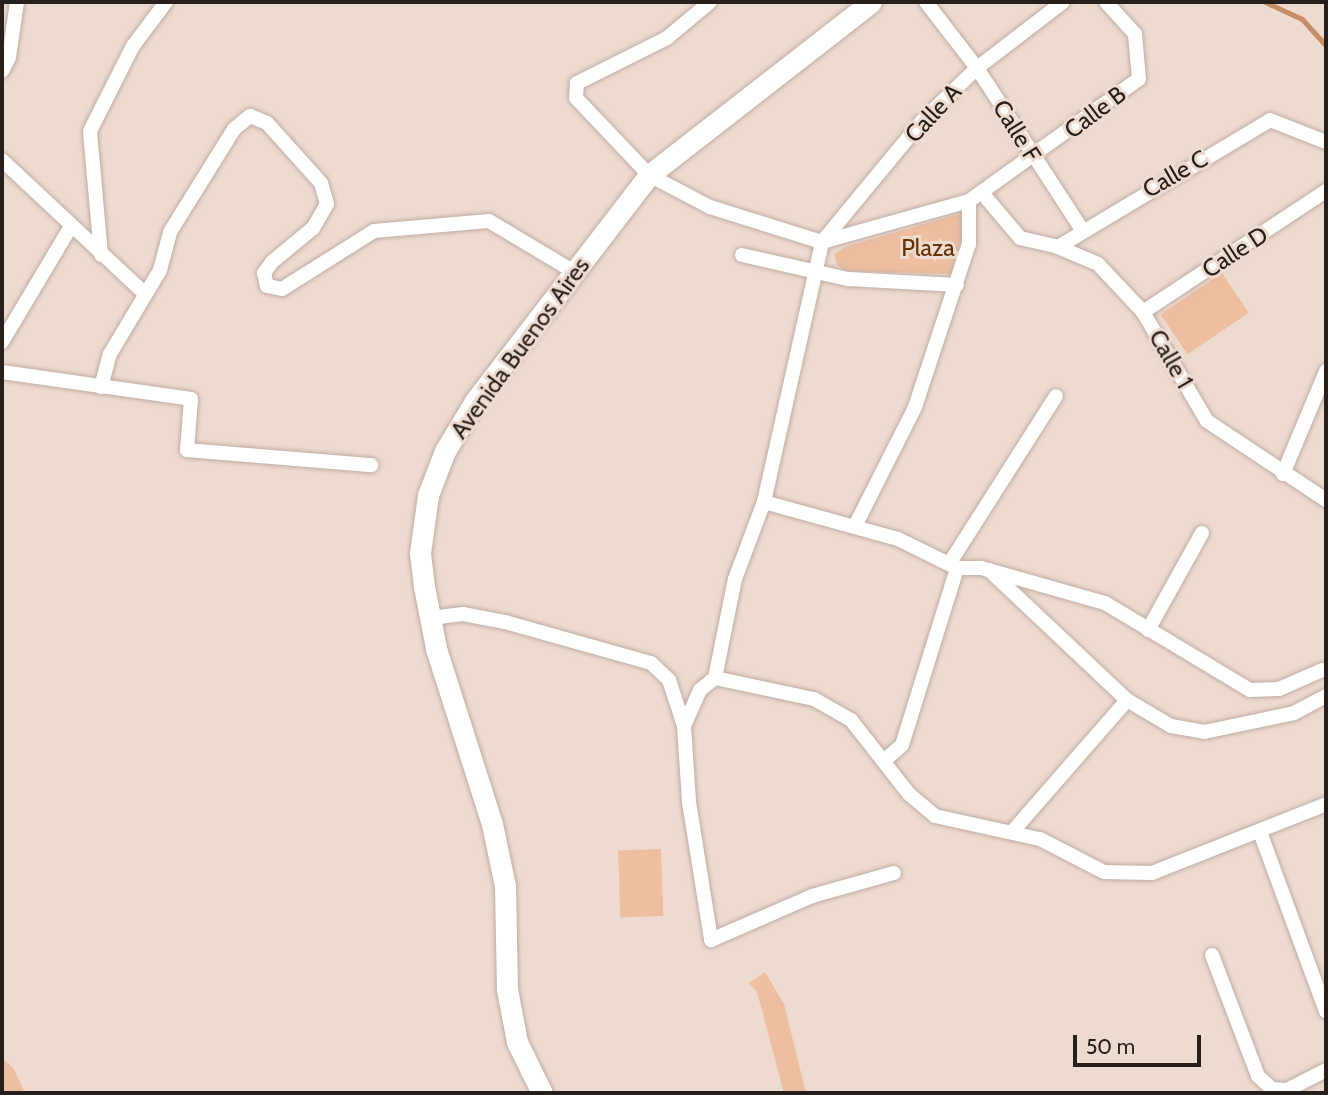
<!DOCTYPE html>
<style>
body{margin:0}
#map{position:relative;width:1328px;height:1095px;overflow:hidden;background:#eedbd0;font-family:Cabin,sans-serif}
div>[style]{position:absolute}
.green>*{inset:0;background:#edbea0;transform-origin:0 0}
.stream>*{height:5px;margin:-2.5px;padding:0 2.5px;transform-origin:2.5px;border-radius:2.5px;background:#c78d67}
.roads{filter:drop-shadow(0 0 2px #beaca2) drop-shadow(0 0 2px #beaca2)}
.street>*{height:14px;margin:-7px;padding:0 7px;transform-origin:7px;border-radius:7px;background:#fff}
.secondary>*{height:21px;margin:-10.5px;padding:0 10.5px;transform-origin:10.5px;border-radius:10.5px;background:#fff}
span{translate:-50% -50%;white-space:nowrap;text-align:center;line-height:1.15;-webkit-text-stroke:6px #eedbd0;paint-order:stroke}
.street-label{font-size:24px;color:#261f1b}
.park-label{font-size:24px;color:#683202}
.frame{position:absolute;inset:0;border:4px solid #261f1b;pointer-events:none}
.scale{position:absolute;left:1073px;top:1035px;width:128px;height:32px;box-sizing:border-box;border:4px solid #261f1b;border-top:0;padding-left:9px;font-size:21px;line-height:24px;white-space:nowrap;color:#261f1b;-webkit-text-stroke:5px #eedbd0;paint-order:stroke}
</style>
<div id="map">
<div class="green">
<div style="clip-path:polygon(962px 213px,966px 221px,951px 274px,846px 271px,837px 265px,834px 254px,845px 247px)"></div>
<div style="left:1222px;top:273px;width:48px;height:74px;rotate:56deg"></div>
<div style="left:661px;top:849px;width:67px;height:43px;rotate:88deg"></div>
<div style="clip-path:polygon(765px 972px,784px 1004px,806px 1093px,784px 1093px,757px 992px,749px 983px)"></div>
<div style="clip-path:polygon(2px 1058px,14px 1069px,25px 1093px,2px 1093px)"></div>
</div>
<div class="stream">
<div style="left:1265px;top:2px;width:41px;rotate:24.7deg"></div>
<div style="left:1302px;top:19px;width:36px;rotate:48deg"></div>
</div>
<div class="roads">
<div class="street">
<div style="left:710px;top:2px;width:56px;rotate:140.1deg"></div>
<div style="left:667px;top:38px;width:101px;rotate:153.4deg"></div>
<div style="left:577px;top:83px;width:15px;rotate:94deg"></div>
<div style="left:576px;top:98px;width:106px;rotate:46.5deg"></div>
<div style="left:649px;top:175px;width:69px;rotate:27.7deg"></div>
<div style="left:710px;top:207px;width:117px;rotate:17.4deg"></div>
<div style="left:822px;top:242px;width:157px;rotate:-50.4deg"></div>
<div style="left:922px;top:121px;width:76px;rotate:-43.9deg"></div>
<div style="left:977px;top:68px;width:108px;rotate:-37.5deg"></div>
<div style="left:926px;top:2px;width:83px;rotate:52.3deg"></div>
<div style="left:977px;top:68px;width:191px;rotate:57deg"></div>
<div style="left:2px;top:71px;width:16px;rotate:-63deg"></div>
<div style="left:9px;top:57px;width:56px;rotate:-81.7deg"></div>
<div style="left:2px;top:160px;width:193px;rotate:43.1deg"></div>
<div style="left:983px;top:194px;width:57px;rotate:49.9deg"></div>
<div style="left:1020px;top:238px;width:39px;rotate:13deg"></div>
<div style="left:1058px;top:247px;width:247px;rotate:-30.9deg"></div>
<div style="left:1270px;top:120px;width:60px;rotate:21.4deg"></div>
<div style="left:1058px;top:247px;width:43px;rotate:23deg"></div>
<div style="left:1098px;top:264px;width:66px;rotate:46.8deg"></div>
<div style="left:1143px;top:312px;width:126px;rotate:59.6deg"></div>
<div style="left:1207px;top:421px;width:143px;rotate:33.6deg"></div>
<div style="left:101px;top:255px;width:124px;rotate:-95.1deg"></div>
<div style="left:90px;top:131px;width:95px;rotate:-63.2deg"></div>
<div style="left:133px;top:46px;width:55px;rotate:-53.1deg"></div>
<div style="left:742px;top:255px;width:109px;rotate:12.8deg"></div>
<div style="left:848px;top:279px;width:109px;rotate:3.2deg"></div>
<div style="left:1143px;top:312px;width:219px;rotate:-33.5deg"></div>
<div style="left:2px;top:342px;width:133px;rotate:-59.2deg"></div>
<div style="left:2px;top:372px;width:191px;rotate:8.1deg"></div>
<div style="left:191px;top:399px;width:51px;rotate:94.5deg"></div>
<div style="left:187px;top:450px;width:185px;rotate:4.7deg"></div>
<div style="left:101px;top:387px;width:34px;rotate:-75deg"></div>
<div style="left:110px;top:354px;width:98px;rotate:-59.2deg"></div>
<div style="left:160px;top:270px;width:39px;rotate:-75deg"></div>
<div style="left:170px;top:232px;width:121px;rotate:-58.1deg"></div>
<div style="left:234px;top:129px;width:21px;rotate:-39deg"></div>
<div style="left:250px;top:116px;width:18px;rotate:22deg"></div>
<div style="left:267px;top:123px;width:81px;rotate:48deg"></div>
<div style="left:321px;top:183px;width:22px;rotate:74deg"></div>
<div style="left:327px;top:204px;width:28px;rotate:120deg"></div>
<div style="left:313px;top:228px;width:53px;rotate:140.3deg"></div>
<div style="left:272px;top:262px;width:14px;rotate:126deg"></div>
<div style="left:264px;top:273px;width:13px;rotate:77deg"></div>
<div style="left:267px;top:286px;width:15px;rotate:11deg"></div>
<div style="left:282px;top:289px;width:109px;rotate:-32.2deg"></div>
<div style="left:374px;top:231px;width:115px;rotate:-5deg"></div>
<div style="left:489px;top:221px;width:101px;rotate:30.9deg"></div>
<div style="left:1283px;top:474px;width:112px;rotate:-67.3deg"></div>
<div style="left:764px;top:502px;width:139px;rotate:15.4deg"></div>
<div style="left:898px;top:539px;width:66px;rotate:26.2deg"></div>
<div style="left:957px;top:568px;width:24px"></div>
<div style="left:981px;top:568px;width:129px;rotate:15.8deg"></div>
<div style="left:1105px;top:603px;width:169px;rotate:31deg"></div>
<div style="left:1250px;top:690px;width:29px;rotate:-2deg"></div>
<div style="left:1279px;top:689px;width:47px;rotate:-23.8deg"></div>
<div style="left:855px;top:526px;width:133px;rotate:-63.2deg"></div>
<div style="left:915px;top:407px;width:172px;rotate:-71.7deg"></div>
<div style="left:969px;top:244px;width:43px;rotate:-90deg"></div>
<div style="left:949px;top:564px;width:199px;rotate:-57.5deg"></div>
<div style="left:989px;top:570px;width:190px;rotate:43.3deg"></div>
<div style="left:1127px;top:700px;width:51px;rotate:30.6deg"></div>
<div style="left:1171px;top:726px;width:34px;rotate:10deg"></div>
<div style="left:1204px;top:732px;width:92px;rotate:-11.9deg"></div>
<div style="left:1294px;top:713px;width:36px;rotate:-28deg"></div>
<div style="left:430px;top:618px;width:33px;rotate:-7deg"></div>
<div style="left:463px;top:614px;width:43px;rotate:10.8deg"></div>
<div style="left:505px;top:622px;width:152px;rotate:15.7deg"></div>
<div style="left:651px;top:663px;width:25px;rotate:43deg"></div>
<div style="left:669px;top:680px;width:48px;rotate:71.9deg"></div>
<div style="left:684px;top:726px;width:76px;rotate:86.2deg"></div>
<div style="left:689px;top:802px;width:140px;rotate:80.9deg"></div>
<div style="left:711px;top:940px;width:110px;rotate:-23.5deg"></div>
<div style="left:812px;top:896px;width:85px;rotate:-15.7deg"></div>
<div style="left:1148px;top:630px;width:111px;rotate:-60.9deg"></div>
<div style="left:715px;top:678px;width:101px;rotate:-78.6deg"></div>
<div style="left:735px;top:579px;width:82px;rotate:-69.4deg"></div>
<div style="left:764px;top:502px;width:266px;rotate:-77.4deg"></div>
<div style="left:822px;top:242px;width:153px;rotate:-15.6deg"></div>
<div style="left:969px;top:201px;width:209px;rotate:-35.7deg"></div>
<div style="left:1139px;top:79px;width:45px;rotate:-95.1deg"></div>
<div style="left:1135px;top:34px;width:43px;rotate:-132.2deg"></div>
<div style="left:684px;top:726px;width:39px;rotate:-66deg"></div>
<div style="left:700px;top:690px;width:19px;rotate:-39deg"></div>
<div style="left:715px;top:678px;width:101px;rotate:12deg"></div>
<div style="left:814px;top:699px;width:43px;rotate:29.6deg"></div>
<div style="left:851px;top:720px;width:94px;rotate:51.9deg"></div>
<div style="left:909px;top:794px;width:34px;rotate:40deg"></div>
<div style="left:935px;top:816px;width:107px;rotate:12.4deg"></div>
<div style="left:1040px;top:839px;width:72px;rotate:27.3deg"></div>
<div style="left:1104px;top:872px;width:48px;rotate:1.2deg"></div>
<div style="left:1152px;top:873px;width:187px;rotate:-21.6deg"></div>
<div style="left:884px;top:761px;width:24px;rotate:-42deg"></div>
<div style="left:902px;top:745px;width:185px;rotate:-72.7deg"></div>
<div style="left:1012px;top:832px;width:175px;rotate:-48.9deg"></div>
<div style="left:1260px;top:832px;width:191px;rotate:69.8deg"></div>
<div style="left:1212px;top:955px;width:129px;rotate:69.2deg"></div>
<div style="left:1258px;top:1076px;width:19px;rotate:43deg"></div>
<div style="left:1272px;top:1089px;width:15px;rotate:4deg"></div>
<div style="left:1287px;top:1090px;width:44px;rotate:-27.1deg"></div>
</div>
<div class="secondary">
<div style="left:542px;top:1093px;width:57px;rotate:-116.1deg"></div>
<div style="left:517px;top:1042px;width:54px;rotate:-100.7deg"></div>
<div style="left:507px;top:989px;width:103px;rotate:-91.1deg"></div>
<div style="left:505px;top:886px;width:63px;rotate:-101.8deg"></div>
<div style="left:492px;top:824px;width:185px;rotate:-107.7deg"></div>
<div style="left:436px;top:648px;width:63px;rotate:-101deg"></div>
<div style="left:424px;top:586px;width:33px;rotate:-97deg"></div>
<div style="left:420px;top:553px;width:59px;rotate:-82.1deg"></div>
<div style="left:428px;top:495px;width:47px;rotate:-68.9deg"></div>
<div style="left:445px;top:451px;width:58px;rotate:-59deg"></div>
<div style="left:475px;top:401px;width:285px;rotate:-52.4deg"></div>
<div style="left:649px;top:175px;width:281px;rotate:-37.9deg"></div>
</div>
</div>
<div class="street-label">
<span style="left:1095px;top:112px;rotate:-37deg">Calle B</span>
<span style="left:933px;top:113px;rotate:-47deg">Calle A</span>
<span style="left:1017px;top:131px;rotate:58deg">Calle F</span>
<span style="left:1175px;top:174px;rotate:-30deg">Calle C</span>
<span style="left:1235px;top:252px;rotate:-33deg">Calle D</span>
<span style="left:520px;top:348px;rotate:-54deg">Avenida Buenos Aires</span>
<span style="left:1171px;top:359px;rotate:60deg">Calle 1</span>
</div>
<div class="park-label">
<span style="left:928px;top:248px">Plaza</span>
</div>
<div class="frame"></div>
<div class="scale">50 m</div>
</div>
